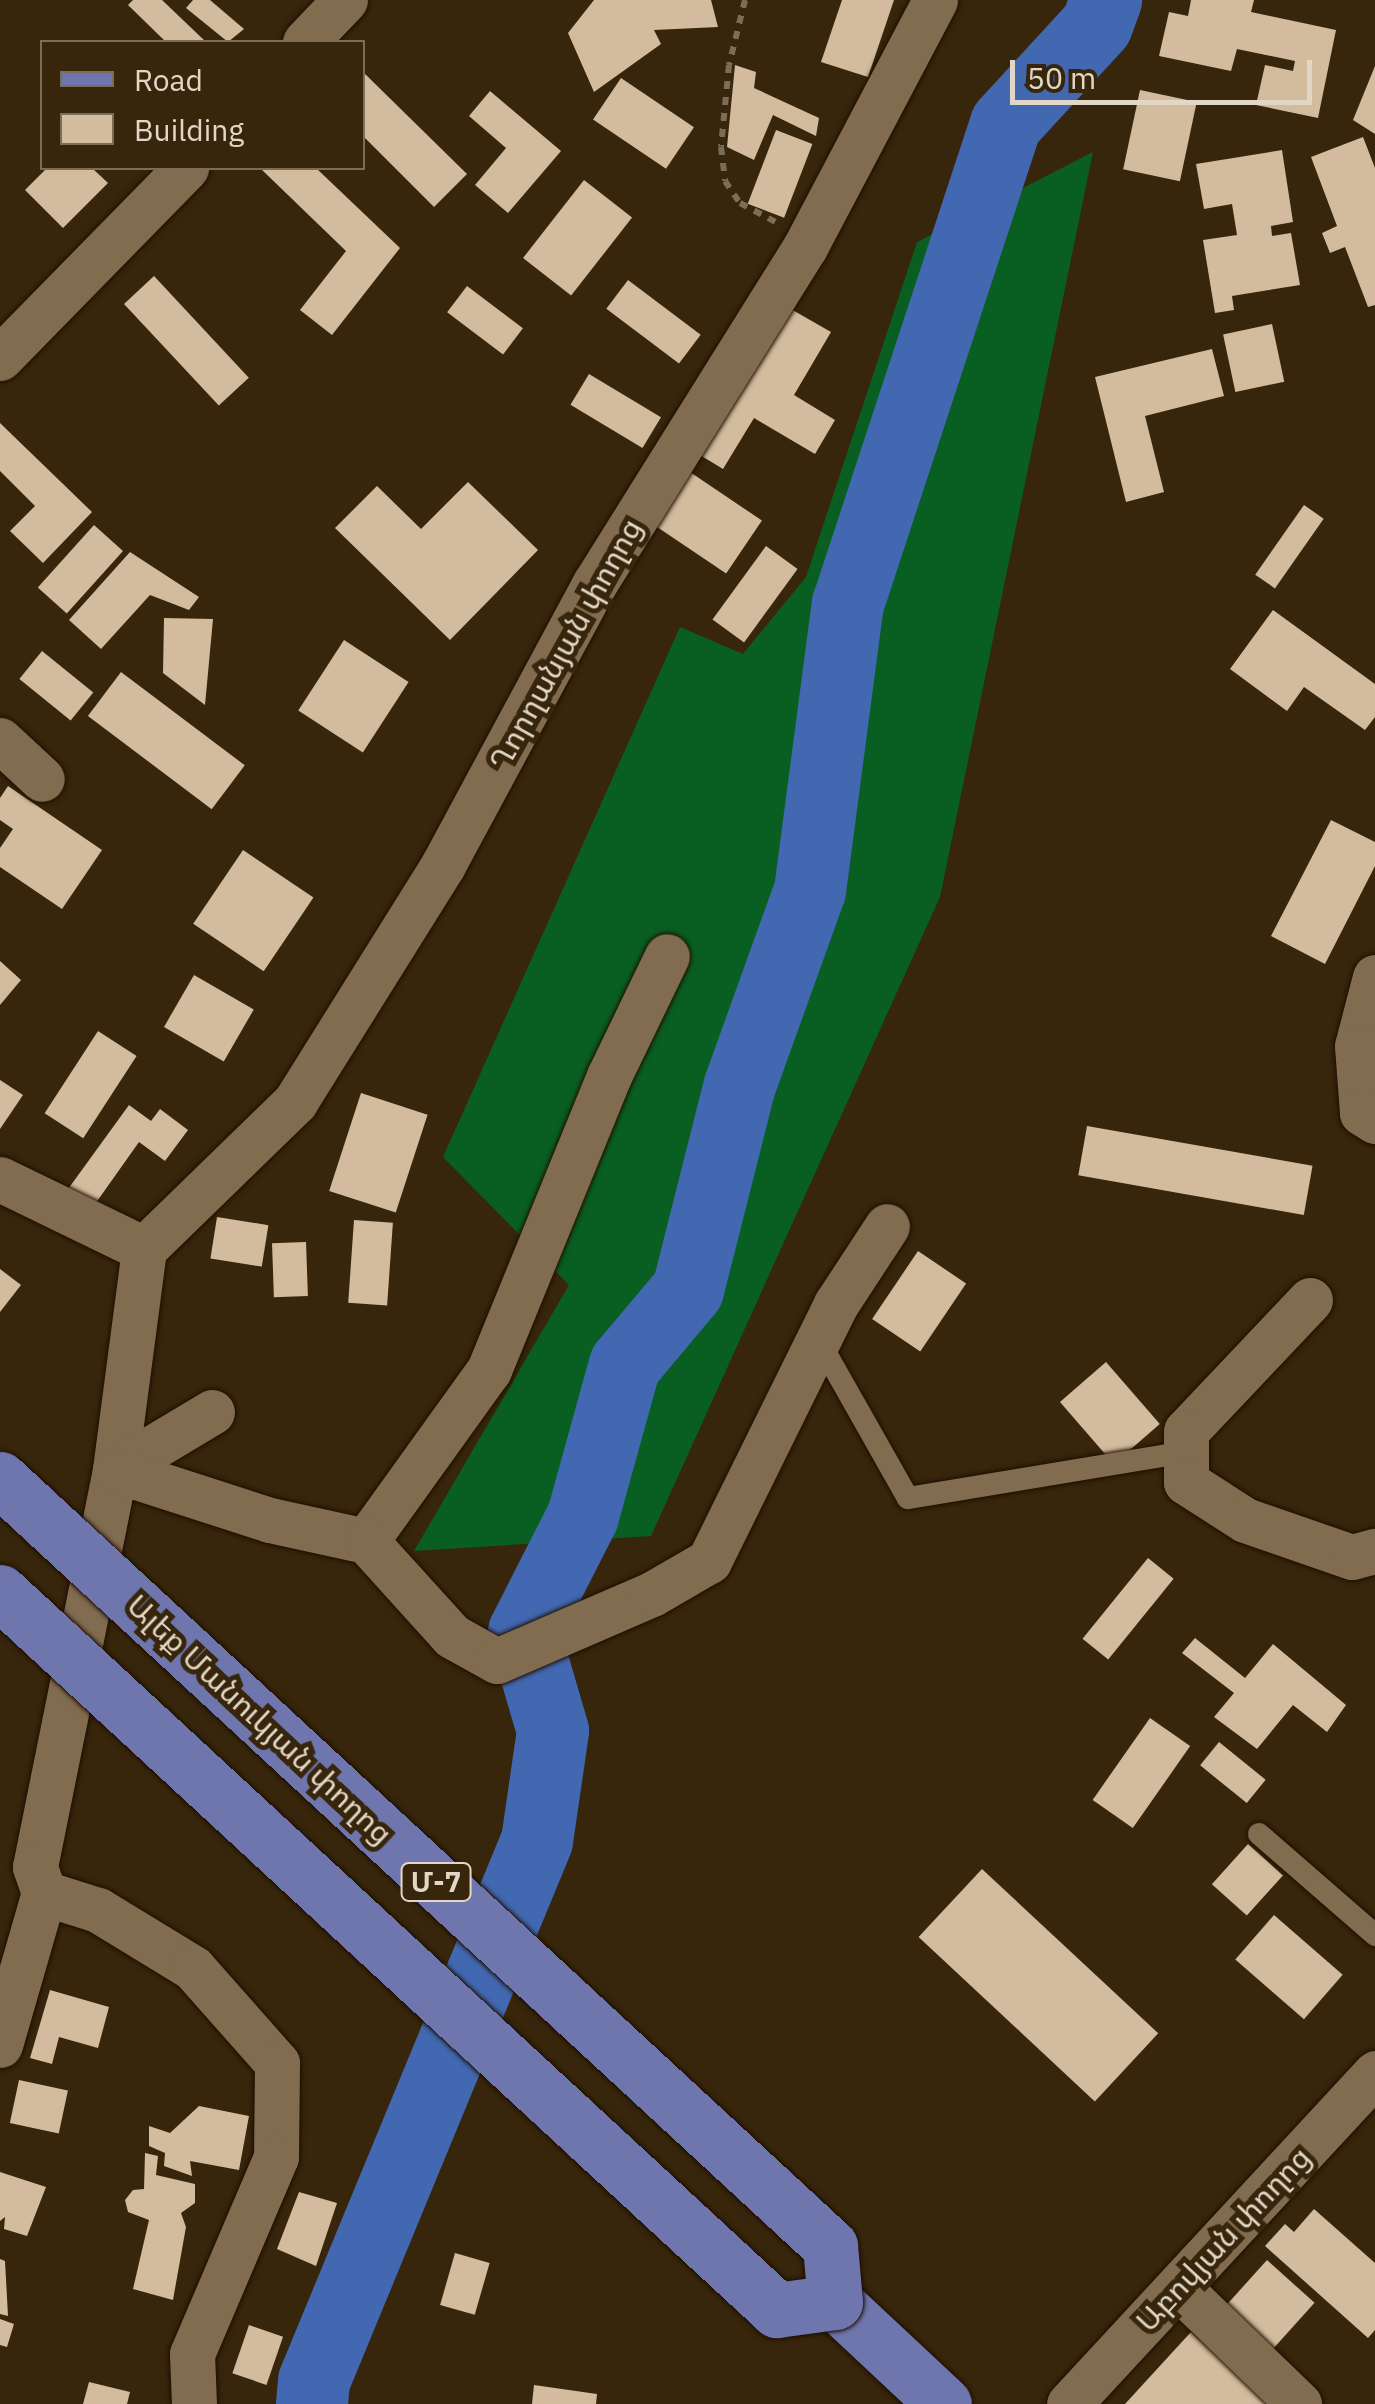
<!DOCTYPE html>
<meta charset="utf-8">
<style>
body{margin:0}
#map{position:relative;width:1375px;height:2404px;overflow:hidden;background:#37260b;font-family:"IBM Plex Sans","Noto Sans Armenian",sans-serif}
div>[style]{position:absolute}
.forest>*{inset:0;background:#095f21}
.river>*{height:72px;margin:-36px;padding:0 36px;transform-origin:36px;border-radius:36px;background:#4168b0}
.building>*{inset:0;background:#d2bc9d;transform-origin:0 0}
.path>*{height:6px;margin-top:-3px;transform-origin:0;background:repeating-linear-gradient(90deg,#7b6d56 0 8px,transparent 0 16px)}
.roads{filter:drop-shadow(0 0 2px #1e0e00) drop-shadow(0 0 2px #1e0e00)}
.lane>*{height:22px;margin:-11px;padding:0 11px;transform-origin:11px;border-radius:11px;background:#816c50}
.street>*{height:45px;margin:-22.5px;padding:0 22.5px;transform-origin:22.5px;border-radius:22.5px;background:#816c50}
.primary>*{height:55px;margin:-27.5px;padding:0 27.5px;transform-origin:27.5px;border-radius:27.5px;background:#6f76ae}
.bridges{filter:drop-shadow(0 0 2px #1e0e00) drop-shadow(0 0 2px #1e0e00)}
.primary-bridge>*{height:55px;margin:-27.5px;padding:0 27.5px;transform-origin:27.5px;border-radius:27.5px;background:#6f76ae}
span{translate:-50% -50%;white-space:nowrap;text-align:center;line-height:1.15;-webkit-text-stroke:10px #37260b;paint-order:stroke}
.shield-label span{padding:2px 8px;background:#37260b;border:2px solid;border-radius:8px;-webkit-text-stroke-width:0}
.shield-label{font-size:28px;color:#e2d7c7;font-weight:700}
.street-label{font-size:30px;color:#e2d7c7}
.legend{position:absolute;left:40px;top:40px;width:325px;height:130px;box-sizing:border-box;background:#37260b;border:2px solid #7b6d56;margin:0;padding:12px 18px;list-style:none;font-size:30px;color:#e2d7c7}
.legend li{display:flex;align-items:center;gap:20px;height:50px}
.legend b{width:50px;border:2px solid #7b6d56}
.scale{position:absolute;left:1010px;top:60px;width:302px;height:45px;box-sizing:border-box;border:5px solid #e2d7c7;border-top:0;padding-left:12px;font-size:30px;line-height:35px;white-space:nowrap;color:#e2d7c7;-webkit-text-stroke:8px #37260b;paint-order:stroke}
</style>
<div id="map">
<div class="forest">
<div style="clip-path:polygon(1093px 152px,940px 897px,651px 1536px,414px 1551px,569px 1285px,443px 1157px,680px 627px,743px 654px,806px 577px,917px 242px)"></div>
</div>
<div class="river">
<div style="left:312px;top:2404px;width:23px;rotate:-85deg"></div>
<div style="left:314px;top:2381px;width:584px;rotate:-67.56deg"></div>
<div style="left:537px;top:1841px;width:111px;rotate:-81.7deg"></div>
<div style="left:553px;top:1731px;width:103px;rotate:-106.3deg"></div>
<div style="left:524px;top:1632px;width:130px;rotate:-63deg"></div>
<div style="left:583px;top:1516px;width:157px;rotate:-74.5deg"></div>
<div style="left:625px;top:1365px;width:98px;rotate:-50deg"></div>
<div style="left:688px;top:1290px;width:211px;rotate:-75.8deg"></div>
<div style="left:740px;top:1085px;width:206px;rotate:-70.2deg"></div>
<div style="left:810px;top:891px;width:290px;rotate:-82.5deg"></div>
<div style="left:848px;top:604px;width:505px;rotate:-71.78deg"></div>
<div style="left:1006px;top:124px;width:134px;rotate:-47.4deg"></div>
<div style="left:1097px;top:25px;width:27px;rotate:-70deg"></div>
</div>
<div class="building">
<div style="clip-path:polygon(133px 0,162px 0,206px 42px,166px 42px,128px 5px)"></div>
<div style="clip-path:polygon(193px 0,210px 0,244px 29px,228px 42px,186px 8px)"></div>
<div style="clip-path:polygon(594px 0,711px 0,718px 27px,654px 30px,661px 44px,594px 92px,568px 33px)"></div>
<div style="clip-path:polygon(842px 0,894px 0,868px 77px,821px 62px)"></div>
<div style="clip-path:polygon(1191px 0,1254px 0,1251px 12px,1336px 30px,1318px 118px,1256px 105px,1265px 65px,1293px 71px,1295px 61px,1237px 49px,1231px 71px,1159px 56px,1169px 12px,1188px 16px)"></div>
<div style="clip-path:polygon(735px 65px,756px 72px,754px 88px,819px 118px,816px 136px,773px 115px,754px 160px,727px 147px)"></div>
<div style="clip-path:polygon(1375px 66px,1375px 134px,1353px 120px)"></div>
<div style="clip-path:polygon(362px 71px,467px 174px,434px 207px,362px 135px)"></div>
<div style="left:621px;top:78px;width:88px;height:50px;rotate:34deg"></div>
<div style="left:1140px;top:90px;width:58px;height:81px;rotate:12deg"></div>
<div style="clip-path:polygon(490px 91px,561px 151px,508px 213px,475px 185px,506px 148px,469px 116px)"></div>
<div style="left:776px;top:130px;width:39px;height:79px;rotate:21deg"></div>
<div style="clip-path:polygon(1363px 137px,1375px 168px,1375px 305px,1368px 307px,1345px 247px,1330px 253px,1322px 233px,1337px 226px,1311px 157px)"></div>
<div style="clip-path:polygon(1282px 150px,1293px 222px,1271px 226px,1272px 236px,1291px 233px,1300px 285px,1232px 296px,1234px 310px,1215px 313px,1203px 240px,1237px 235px,1232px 204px,1204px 209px,1196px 164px)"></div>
<div style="clip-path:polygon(47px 168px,92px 168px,108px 183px,63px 228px,25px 190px)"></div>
<div style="clip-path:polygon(260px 168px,316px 168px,400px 248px,332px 335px,300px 310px,346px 251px)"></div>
<div style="left:584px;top:180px;width:61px;height:99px;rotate:38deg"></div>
<div style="left:154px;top:276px;width:139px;height:41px;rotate:47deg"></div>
<div style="left:628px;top:280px;width:91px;height:36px;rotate:37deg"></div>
<div style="left:467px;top:286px;width:70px;height:33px;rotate:37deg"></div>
<div style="clip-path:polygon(782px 304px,831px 332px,794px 395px,835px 420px,815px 454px,754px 418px,723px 469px,695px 452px)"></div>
<div style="left:1272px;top:324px;width:59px;height:50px;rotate:78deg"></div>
<div style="clip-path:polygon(1212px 349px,1224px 396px,1145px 416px,1164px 492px,1126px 502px,1095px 377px)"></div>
<div style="left:589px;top:374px;width:84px;height:36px;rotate:31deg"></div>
<div style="clip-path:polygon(0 423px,92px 512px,43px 563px,10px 531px,35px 506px,0 471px)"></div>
<div style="left:684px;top:468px;width:94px;height:64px;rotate:34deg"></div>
<div style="clip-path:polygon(468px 482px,538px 550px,450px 640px,335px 528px,377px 486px,421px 529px)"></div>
<div style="left:1304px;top:505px;width:24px;height:85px;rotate:35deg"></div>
<div style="left:94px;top:525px;width:39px;height:84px;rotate:42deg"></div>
<div style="left:766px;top:546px;width:39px;height:91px;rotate:36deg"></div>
<div style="clip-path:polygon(130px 552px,199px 597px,189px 610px,150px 595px,101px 649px,69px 620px)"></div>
<div style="clip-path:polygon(1273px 610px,1375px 684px,1375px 717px,1365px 730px,1304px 687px,1287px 711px,1230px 669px)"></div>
<div style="clip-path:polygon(164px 618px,213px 619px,205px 705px,163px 673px)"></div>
<div style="left:344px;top:640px;width:77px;height:84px;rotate:33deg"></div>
<div style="left:42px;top:651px;width:66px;height:36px;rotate:39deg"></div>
<div style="left:121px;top:672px;width:155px;height:55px;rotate:37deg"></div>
<div style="clip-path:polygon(8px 786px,102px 850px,62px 909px,0 867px,0 848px,13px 829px,0 820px,0 798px)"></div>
<div style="clip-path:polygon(1331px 820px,1375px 842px,1375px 866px,1325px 964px,1271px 936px)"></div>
<div style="left:243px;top:850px;width:85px;height:89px;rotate:34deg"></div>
<div style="clip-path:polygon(0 961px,21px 980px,0 1005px)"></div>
<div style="left:194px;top:975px;width:69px;height:60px;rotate:30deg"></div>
<div style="left:98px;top:1031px;width:46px;height:98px;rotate:33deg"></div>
<div style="clip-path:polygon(0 1080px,23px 1095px,0 1129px)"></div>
<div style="left:361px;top:1093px;width:70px;height:103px;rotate:18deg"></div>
<div style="clip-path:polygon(129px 1105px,151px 1121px,160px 1109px,188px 1130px,165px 1161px,139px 1142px,88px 1214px,63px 1196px)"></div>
<div style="left:1087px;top:1126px;width:229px;height:50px;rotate:10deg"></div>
<div style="left:217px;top:1217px;width:52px;height:42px;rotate:9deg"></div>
<div style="left:354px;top:1220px;width:39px;height:83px;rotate:4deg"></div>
<div style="left:306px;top:1242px;width:54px;height:34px;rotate:88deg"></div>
<div style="left:918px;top:1251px;width:58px;height:82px;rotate:34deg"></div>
<div style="clip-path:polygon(0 1269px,21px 1285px,0 1312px)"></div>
<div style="left:1106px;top:1362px;width:82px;height:61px;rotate:49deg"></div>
<div style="left:1148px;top:1558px;width:33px;height:104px;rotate:39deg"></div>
<div style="clip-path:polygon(1195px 1638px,1245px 1678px,1273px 1644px,1346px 1705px,1327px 1732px,1293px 1705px,1257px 1749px,1214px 1717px,1234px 1693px,1182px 1653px)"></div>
<div style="left:1150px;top:1718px;width:49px;height:100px;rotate:35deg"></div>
<div style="left:1219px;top:1742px;width:60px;height:30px;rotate:39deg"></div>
<div style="left:1248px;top:1844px;width:47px;height:54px;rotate:42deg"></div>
<div style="left:982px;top:1869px;width:241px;height:93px;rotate:43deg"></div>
<div style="left:1274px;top:1915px;width:91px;height:59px;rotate:41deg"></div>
<div style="clip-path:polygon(50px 1990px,109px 2007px,98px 2048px,59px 2037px,52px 2064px,30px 2058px)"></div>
<div style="left:19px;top:2080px;width:50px;height:44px;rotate:12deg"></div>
<div style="clip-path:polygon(199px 2106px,249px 2116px,239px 2170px,190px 2161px,192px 2176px,164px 2166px,165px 2153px,149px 2146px,149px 2126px,170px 2133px)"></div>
<div style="clip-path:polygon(145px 2153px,158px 2156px,156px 2175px,195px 2184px,195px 2203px,181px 2213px,186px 2227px,173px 2300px,133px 2289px,149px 2220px,128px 2212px,125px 2200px,133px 2190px,144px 2189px)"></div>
<div style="clip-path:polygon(0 2172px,46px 2187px,27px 2236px,4px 2229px,5px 2217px,0 2221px)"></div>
<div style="clip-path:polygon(299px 2192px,337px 2203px,316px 2266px,277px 2249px)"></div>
<div style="clip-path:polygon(1314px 2209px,1375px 2263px,1375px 2330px,1368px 2338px,1265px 2246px,1285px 2224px,1294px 2232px)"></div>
<div style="left:455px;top:2253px;width:36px;height:54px;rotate:16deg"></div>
<div style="clip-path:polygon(0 2259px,5px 2261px,8px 2316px,0 2314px)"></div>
<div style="left:1267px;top:2260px;width:64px;height:74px;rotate:42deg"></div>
<div style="clip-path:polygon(0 2319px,14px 2324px,7px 2347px,0 2345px)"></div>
<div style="left:249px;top:2325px;width:36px;height:51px;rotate:19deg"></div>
<div style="clip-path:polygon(1191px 2332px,1269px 2404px,1125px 2404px)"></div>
<div style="clip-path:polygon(89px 2382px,130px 2392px,127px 2404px,83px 2404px)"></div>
<div style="clip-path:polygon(534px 2385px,597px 2394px,596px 2404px,532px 2404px)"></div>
</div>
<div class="path">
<div style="left:745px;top:0;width:67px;rotate:103.8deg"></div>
<div style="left:729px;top:65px;width:82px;rotate:95.6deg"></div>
<div style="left:721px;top:147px;width:34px;rotate:83deg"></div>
<div style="left:725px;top:181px;width:27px;rotate:56deg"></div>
<div style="left:740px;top:203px;width:40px;rotate:28deg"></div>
</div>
<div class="roads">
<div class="lane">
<div style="left:819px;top:1341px;width:180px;rotate:60.5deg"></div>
<div style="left:908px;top:1498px;width:282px;rotate:-9.4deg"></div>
<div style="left:1259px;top:1834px;width:154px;rotate:41deg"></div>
</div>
<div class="street">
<div style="left:305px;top:42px;width:58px;rotate:-46.4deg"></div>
<div style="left:0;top:358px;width:266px;rotate:-45.6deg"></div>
<div style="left:0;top:740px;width:57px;rotate:42.9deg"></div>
<div style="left:1375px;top:977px;width:71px;rotate:104.6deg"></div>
<div style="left:1357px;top:1046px;width:67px;rotate:85.7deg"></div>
<div style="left:1362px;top:1113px;width:15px;rotate:32deg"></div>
<div style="left:0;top:1179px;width:160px;rotate:25.9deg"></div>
<div style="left:144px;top:1249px;width:223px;rotate:97.5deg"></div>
<div style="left:115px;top:1470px;width:405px;rotate:101.4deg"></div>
<div style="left:35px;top:1867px;width:28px;rotate:71deg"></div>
<div style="left:44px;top:1893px;width:57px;rotate:17.5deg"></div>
<div style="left:98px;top:1910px;width:111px;rotate:31.4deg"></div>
<div style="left:193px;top:1968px;width:127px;rotate:48.5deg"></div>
<div style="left:277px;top:2063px;width:94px;rotate:90.6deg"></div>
<div style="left:276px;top:2157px;width:214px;rotate:113.1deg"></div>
<div style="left:192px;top:2354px;width:50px;rotate:87.7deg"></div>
<div style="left:144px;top:1249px;width:211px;rotate:-44.2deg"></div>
<div style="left:295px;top:1102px;width:279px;rotate:-58deg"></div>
<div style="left:443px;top:865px;width:320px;rotate:-61.7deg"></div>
<div style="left:595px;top:583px;width:396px;rotate:-58deg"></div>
<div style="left:805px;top:247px;width:279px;rotate:-62.2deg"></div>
<div style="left:1310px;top:1300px;width:180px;rotate:133.4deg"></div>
<div style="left:1186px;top:1431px;width:51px;rotate:90deg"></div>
<div style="left:1186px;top:1482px;width:70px;rotate:32.8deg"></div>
<div style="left:1245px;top:1520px;width:113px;rotate:19.1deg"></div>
<div style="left:1352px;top:1557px;width:24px;rotate:-15deg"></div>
<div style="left:212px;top:1412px;width:113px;rotate:149.1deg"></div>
<div style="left:115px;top:1470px;width:163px;rotate:17.9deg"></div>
<div style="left:270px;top:1520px;width:98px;rotate:12.3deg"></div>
<div style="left:366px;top:1541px;width:211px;rotate:-54.3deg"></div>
<div style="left:489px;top:1370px;width:318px;rotate:-67.8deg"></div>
<div style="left:609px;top:1076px;width:133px;rotate:-64.2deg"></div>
<div style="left:366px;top:1541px;width:128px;rotate:47.8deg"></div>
<div style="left:452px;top:1636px;width:51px;rotate:29.1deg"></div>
<div style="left:497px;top:1661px;width:169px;rotate:-23.4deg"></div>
<div style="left:652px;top:1594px;width:66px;rotate:-30.1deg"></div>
<div style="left:709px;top:1561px;width:287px;rotate:-63.7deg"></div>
<div style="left:836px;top:1304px;width:93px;rotate:-56.8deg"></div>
<div style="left:0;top:2045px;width:158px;rotate:-73.9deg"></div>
<div style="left:1179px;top:2288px;width:167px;rotate:44deg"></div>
<div style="left:1069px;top:2404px;width:451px;rotate:-47.2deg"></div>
</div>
<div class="primary">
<div style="left:835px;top:2302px;width:149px;rotate:43.1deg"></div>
</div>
</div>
<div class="bridges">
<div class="primary-bridge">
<div style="left:0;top:1479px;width:1130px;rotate:42.74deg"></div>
<div style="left:830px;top:2246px;width:56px;rotate:84.9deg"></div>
<div style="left:835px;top:2302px;width:59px;rotate:172.1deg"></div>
<div style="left:777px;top:2310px;width:1058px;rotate:-137.26deg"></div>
</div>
</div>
<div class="shield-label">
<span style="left:436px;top:1882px">Մ-7</span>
</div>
<div class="street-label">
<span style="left:565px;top:644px;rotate:-61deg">Ղորղանյան փողոց</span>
<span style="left:260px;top:1719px;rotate:43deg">Ալեք Մանուկյան փողոց</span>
<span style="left:1223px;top:2239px;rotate:-47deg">Աբովյան փողոց</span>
</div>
<ul class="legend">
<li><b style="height:12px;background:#6f76ae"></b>Road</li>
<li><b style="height:28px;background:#d2bc9d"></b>Building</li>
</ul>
<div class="scale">50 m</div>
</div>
